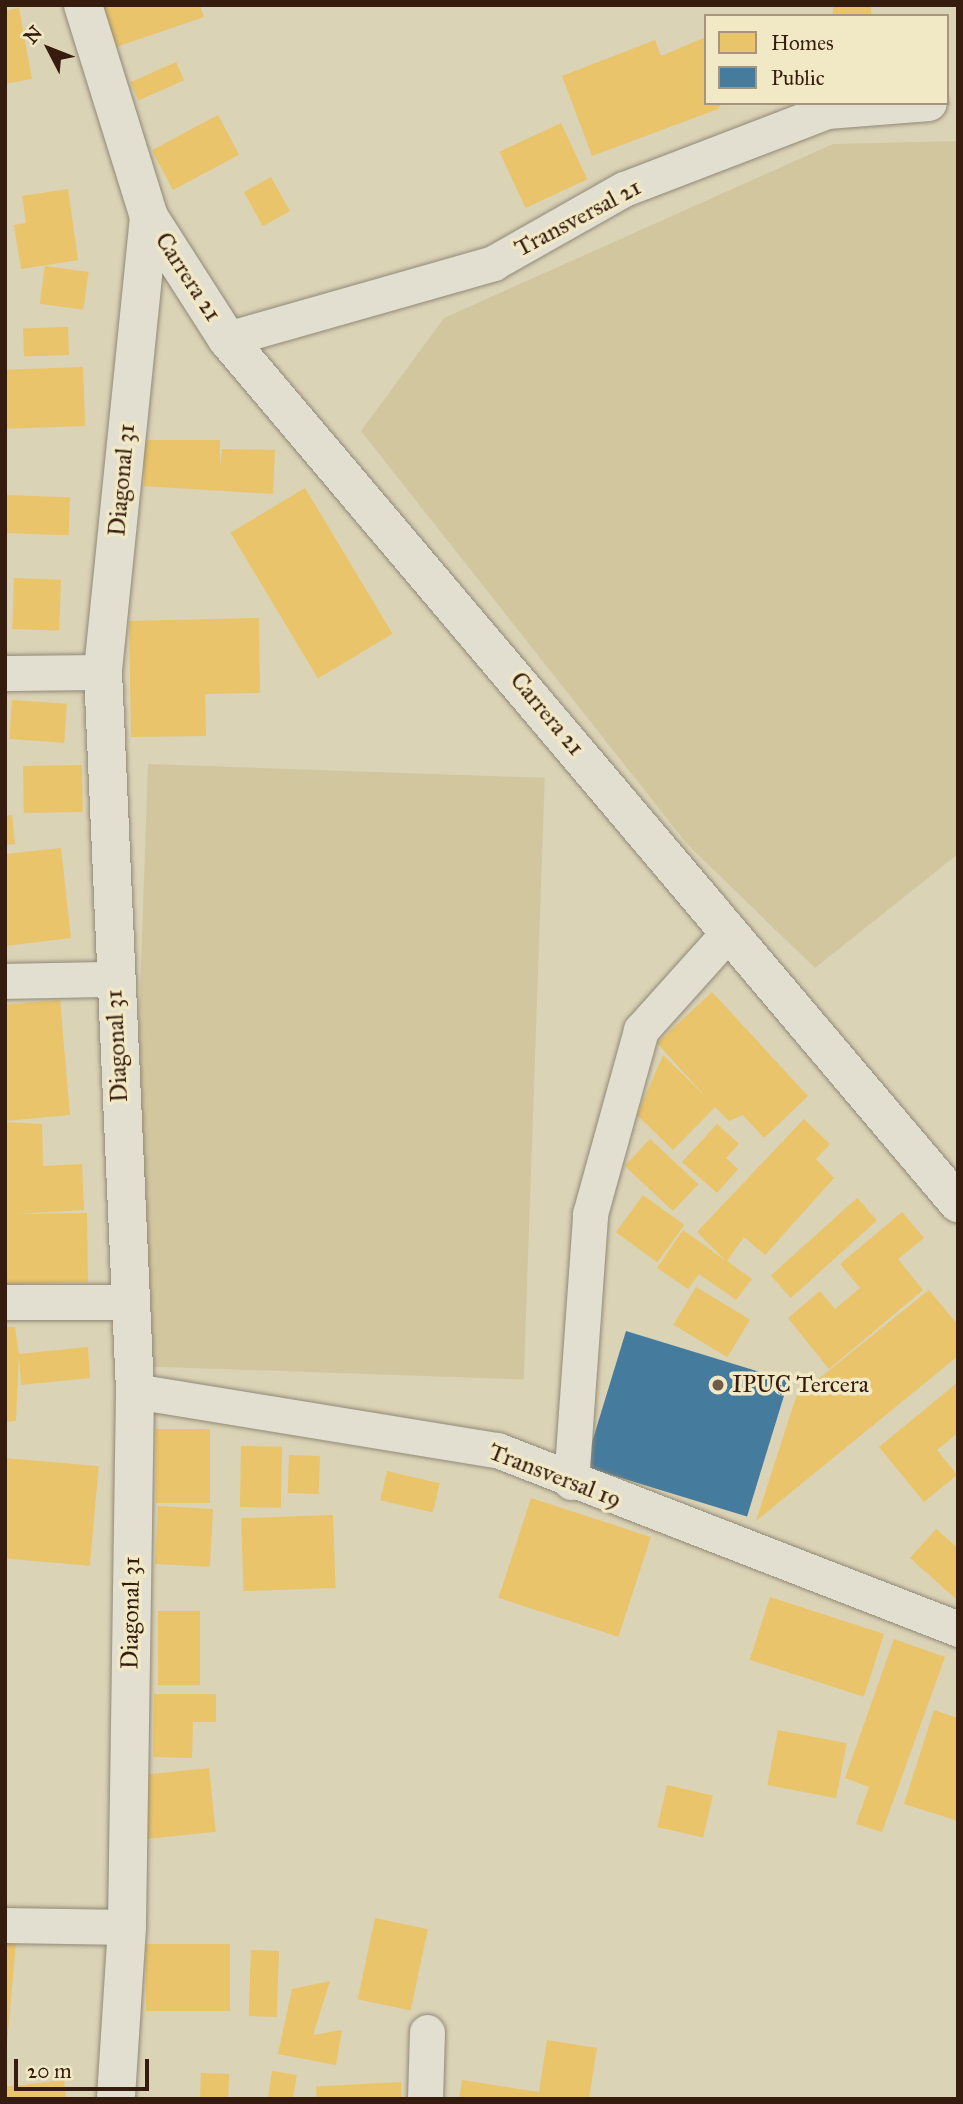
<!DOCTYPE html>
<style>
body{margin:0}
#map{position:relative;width:963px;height:2104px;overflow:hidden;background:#dbd3b6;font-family:"IM FELL Great Primer",serif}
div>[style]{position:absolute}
.green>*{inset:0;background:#d2c69f;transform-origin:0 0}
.homes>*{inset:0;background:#e9c46a;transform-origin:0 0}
.public>*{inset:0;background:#457b9d;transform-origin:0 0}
.roads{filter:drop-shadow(0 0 2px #918977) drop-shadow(0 0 2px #918977)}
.minor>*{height:35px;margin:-17.5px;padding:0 17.5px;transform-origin:17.5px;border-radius:17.5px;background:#e2ded0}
.tertiary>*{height:38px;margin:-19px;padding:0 19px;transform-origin:19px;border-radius:19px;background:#e2ded0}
.dots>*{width:19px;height:19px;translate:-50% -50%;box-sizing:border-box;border:4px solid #f1e8c6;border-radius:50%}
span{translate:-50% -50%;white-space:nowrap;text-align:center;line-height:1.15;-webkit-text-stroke:7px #f1e8c6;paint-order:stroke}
.street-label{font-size:24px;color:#361c0e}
.poi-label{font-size:24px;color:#361c0e}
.left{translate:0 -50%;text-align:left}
.frame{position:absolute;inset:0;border:7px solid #361c0e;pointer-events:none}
.legend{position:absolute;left:704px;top:14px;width:245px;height:91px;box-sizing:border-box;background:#f1e8c6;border:2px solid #a6967c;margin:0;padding:9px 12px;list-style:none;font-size:21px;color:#361c0e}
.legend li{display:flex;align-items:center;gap:14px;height:35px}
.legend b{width:35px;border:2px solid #a6967c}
.north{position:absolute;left:14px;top:14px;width:70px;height:70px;-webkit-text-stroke:5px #f1e8c6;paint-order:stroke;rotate:312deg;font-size:19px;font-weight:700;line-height:28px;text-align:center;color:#361c0e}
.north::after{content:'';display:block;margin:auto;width:24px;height:32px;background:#361c0e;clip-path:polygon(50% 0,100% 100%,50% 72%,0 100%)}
.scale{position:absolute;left:14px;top:2059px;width:135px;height:32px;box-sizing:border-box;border:4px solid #361c0e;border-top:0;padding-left:9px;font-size:21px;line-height:24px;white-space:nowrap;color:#361c0e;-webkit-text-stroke:5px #f1e8c6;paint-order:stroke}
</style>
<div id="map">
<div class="green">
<div style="clip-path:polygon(958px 141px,958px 854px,815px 968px,687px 844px,361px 431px,444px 318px,833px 144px)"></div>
<div style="left:148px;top:764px;width:397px;height:602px;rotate:2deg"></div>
</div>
<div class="homes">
<div style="clip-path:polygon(99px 5px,200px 5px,204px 17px,113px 48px)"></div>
<div style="left:833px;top:5px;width:38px;height:11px"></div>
<div style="clip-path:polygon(19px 8px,32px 79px,5px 84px,5px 11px)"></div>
<div style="clip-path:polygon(706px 37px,706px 103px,722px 103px,718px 109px,592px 156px,562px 76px,655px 40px,661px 56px)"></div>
<div style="left:176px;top:62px;width:20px;height:50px;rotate:66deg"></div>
<div style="left:218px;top:115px;width:45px;height:75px;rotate:62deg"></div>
<div style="left:561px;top:123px;width:62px;height:68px;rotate:65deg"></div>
<div style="left:271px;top:177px;width:39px;height:31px;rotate:61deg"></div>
<div style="clip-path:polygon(68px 189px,78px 260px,21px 269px,14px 225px,26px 223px,22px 196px)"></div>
<div style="left:45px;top:266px;width:44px;height:38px;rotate:8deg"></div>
<div style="left:68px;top:327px;width:28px;height:45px;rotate:88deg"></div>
<div style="left:83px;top:367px;width:59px;height:78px;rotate:88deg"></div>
<div style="clip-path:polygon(144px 440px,220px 440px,220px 467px,222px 449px,275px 450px,273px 494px,144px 486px)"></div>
<div style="left:305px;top:488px;width:170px;height:87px;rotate:59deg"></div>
<div style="left:5px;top:495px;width:65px;height:38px;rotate:2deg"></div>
<div style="left:14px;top:578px;width:47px;height:51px;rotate:2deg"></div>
<div style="clip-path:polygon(259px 618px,260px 693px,205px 694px,206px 736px,131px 737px,129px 621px)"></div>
<div style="left:12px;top:700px;width:55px;height:39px;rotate:4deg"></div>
<div style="left:82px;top:765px;width:47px;height:59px;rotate:89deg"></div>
<div style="clip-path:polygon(12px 815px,15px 844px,5px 845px,5px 816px)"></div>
<div style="clip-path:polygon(61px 848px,71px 938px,5px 946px,5px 854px)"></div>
<div style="clip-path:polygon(712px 992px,808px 1096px,764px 1138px,743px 1115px,729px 1121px,715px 1107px,673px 1150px,637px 1115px,663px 1055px,705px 1096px,657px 1043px)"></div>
<div style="clip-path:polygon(60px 1000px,70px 1115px,5px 1121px,5px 1005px)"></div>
<div style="clip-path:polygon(804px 1119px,830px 1144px,816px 1159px,834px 1178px,765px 1255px,744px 1237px,727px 1261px,752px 1279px,736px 1300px,699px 1274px,688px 1289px,657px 1268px,683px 1230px,726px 1261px,697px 1232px)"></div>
<div style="clip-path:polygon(5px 1122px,42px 1124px,43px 1166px,82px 1164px,84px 1210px,15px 1214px,87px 1213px,88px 1282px,6px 1284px)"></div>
<div style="clip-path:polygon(717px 1124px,739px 1144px,726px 1158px,738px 1169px,717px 1193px,682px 1162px)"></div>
<div style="left:650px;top:1139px;width:66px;height:37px;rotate:43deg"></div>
<div style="left:643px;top:1195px;width:51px;height:46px;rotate:36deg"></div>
<div style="left:857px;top:1198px;width:30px;height:116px;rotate:48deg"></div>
<div style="clip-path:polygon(902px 1212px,924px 1238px,898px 1259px,923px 1290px,829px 1369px,788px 1318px,820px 1291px,835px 1309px,860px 1288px,840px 1264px)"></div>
<div style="left:696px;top:1287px;width:63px;height:44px;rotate:31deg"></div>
<div style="clip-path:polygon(929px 1290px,958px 1325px,958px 1356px,756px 1521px,796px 1397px)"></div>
<div style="clip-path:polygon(5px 1327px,15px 1327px,19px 1354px,88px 1347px,90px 1378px,21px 1385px,19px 1354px,16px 1421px,5px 1422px)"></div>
<div style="clip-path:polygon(958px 1382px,958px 1433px,937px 1450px,957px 1475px,924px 1502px,879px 1447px)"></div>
<div style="left:156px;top:1429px;width:54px;height:74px"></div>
<div style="left:241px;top:1446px;width:41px;height:61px;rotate:1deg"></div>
<div style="left:289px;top:1455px;width:31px;height:38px;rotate:2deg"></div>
<div style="left:5px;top:1458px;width:94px;height:100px;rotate:5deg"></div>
<div style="left:387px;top:1471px;width:54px;height:30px;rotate:13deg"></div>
<div style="left:531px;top:1498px;width:126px;height:105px;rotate:18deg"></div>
<div style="left:158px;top:1506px;width:55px;height:58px;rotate:3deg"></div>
<div style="left:333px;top:1515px;width:73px;height:92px;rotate:88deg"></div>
<div style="clip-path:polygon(936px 1529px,958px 1548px,956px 1599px,910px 1558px)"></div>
<div style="left:770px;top:1597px;width:120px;height:66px;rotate:18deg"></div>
<div style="left:158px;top:1611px;width:42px;height:74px"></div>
<div style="clip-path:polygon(894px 1639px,945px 1657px,882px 1832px,856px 1824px,869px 1787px,845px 1778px)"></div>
<div style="clip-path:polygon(154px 1694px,216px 1694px,216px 1722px,193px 1722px,192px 1758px,153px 1757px)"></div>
<div style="clip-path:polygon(934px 1710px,958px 1718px,958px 1821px,904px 1804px)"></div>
<div style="left:778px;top:1730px;width:70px;height:56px;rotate:11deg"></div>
<div style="left:209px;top:1768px;width:64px;height:74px;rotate:84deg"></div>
<div style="left:667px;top:1785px;width:47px;height:43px;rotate:13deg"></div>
<div style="left:375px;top:1918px;width:54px;height:83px;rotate:12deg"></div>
<div style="clip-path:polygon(5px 1941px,16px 1942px,7px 2044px,5px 2044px)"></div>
<div style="left:230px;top:1944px;width:67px;height:84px;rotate:90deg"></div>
<div style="left:251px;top:1950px;width:28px;height:66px;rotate:2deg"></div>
<div style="clip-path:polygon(330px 1981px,313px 2035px,342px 2030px,336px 2065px,278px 2054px,292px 1989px)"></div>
<div style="clip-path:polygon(547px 2040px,597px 2048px,589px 2099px,459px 2099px,462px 2080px,539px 2092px)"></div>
<div style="left:272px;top:2071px;width:25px;height:27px;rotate:9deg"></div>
<div style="left:201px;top:2073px;width:28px;height:26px;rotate:2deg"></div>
<div style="clip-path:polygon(64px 2080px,66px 2099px,5px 2099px,5px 2087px)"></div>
<div style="left:401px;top:2082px;width:17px;height:85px;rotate:87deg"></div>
</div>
<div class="public">
<div style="left:626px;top:1331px;width:170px;height:142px;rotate:17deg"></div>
</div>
<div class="roads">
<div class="minor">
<div style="left:227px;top:339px;width:277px;rotate:-15.9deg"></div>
<div style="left:493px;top:263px;width:150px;rotate:-29.5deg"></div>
<div style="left:624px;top:189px;width:217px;rotate:-21deg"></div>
<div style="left:827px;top:111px;width:102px;rotate:-4.5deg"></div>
<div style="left:5px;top:673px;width:98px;rotate:-0.6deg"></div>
<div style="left:5px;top:981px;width:108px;rotate:-1.1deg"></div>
<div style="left:5px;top:1302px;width:125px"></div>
<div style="left:135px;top:1391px;width:367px;rotate:9.3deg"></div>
<div style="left:497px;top:1450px;width:495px;rotate:21.2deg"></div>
<div style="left:571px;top:1482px;width:269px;rotate:-85.9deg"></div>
<div style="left:590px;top:1214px;width:191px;rotate:-74.5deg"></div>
<div style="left:641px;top:1030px;width:132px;rotate:-48.1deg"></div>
<div style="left:5px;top:1925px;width:122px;rotate:0.9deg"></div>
<div style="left:425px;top:2099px;width:67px;rotate:-88.3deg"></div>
</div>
<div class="tertiary">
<div style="left:83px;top:5px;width:222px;rotate:72.7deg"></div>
<div style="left:149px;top:217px;width:457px;rotate:95.8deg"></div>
<div style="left:103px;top:672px;width:720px;rotate:87.45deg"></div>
<div style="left:135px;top:1391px;width:536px;rotate:90.86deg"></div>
<div style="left:127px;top:1927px;width:172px;rotate:93.7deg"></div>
<div style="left:149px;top:217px;width:145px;rotate:57.4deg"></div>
<div style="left:227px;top:339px;width:1132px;rotate:49.77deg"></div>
</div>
</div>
<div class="dots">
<div style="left:718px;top:1385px;background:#705c49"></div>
</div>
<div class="street-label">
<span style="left:578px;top:218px;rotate:-28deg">Transversal 21</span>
<span style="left:188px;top:277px;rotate:57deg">Carrera 21</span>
<span style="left:122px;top:480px;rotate:-85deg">Diagonal 31</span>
<span style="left:547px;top:714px;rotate:50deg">Carrera 21</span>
<span style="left:117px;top:1046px;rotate:-93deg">Diagonal 31</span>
<span style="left:555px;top:1476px;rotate:21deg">Transversal 19</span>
<span style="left:131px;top:1613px;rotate:-89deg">Diagonal 31</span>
</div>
<div class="poi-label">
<span class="left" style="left:732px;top:1385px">IPUC Tercera</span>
</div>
<div class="frame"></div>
<ul class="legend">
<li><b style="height:19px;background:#e9c46a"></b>Homes</li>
<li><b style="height:19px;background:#457b9d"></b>Public</li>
</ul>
<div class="north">N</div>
<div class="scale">20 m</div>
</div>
